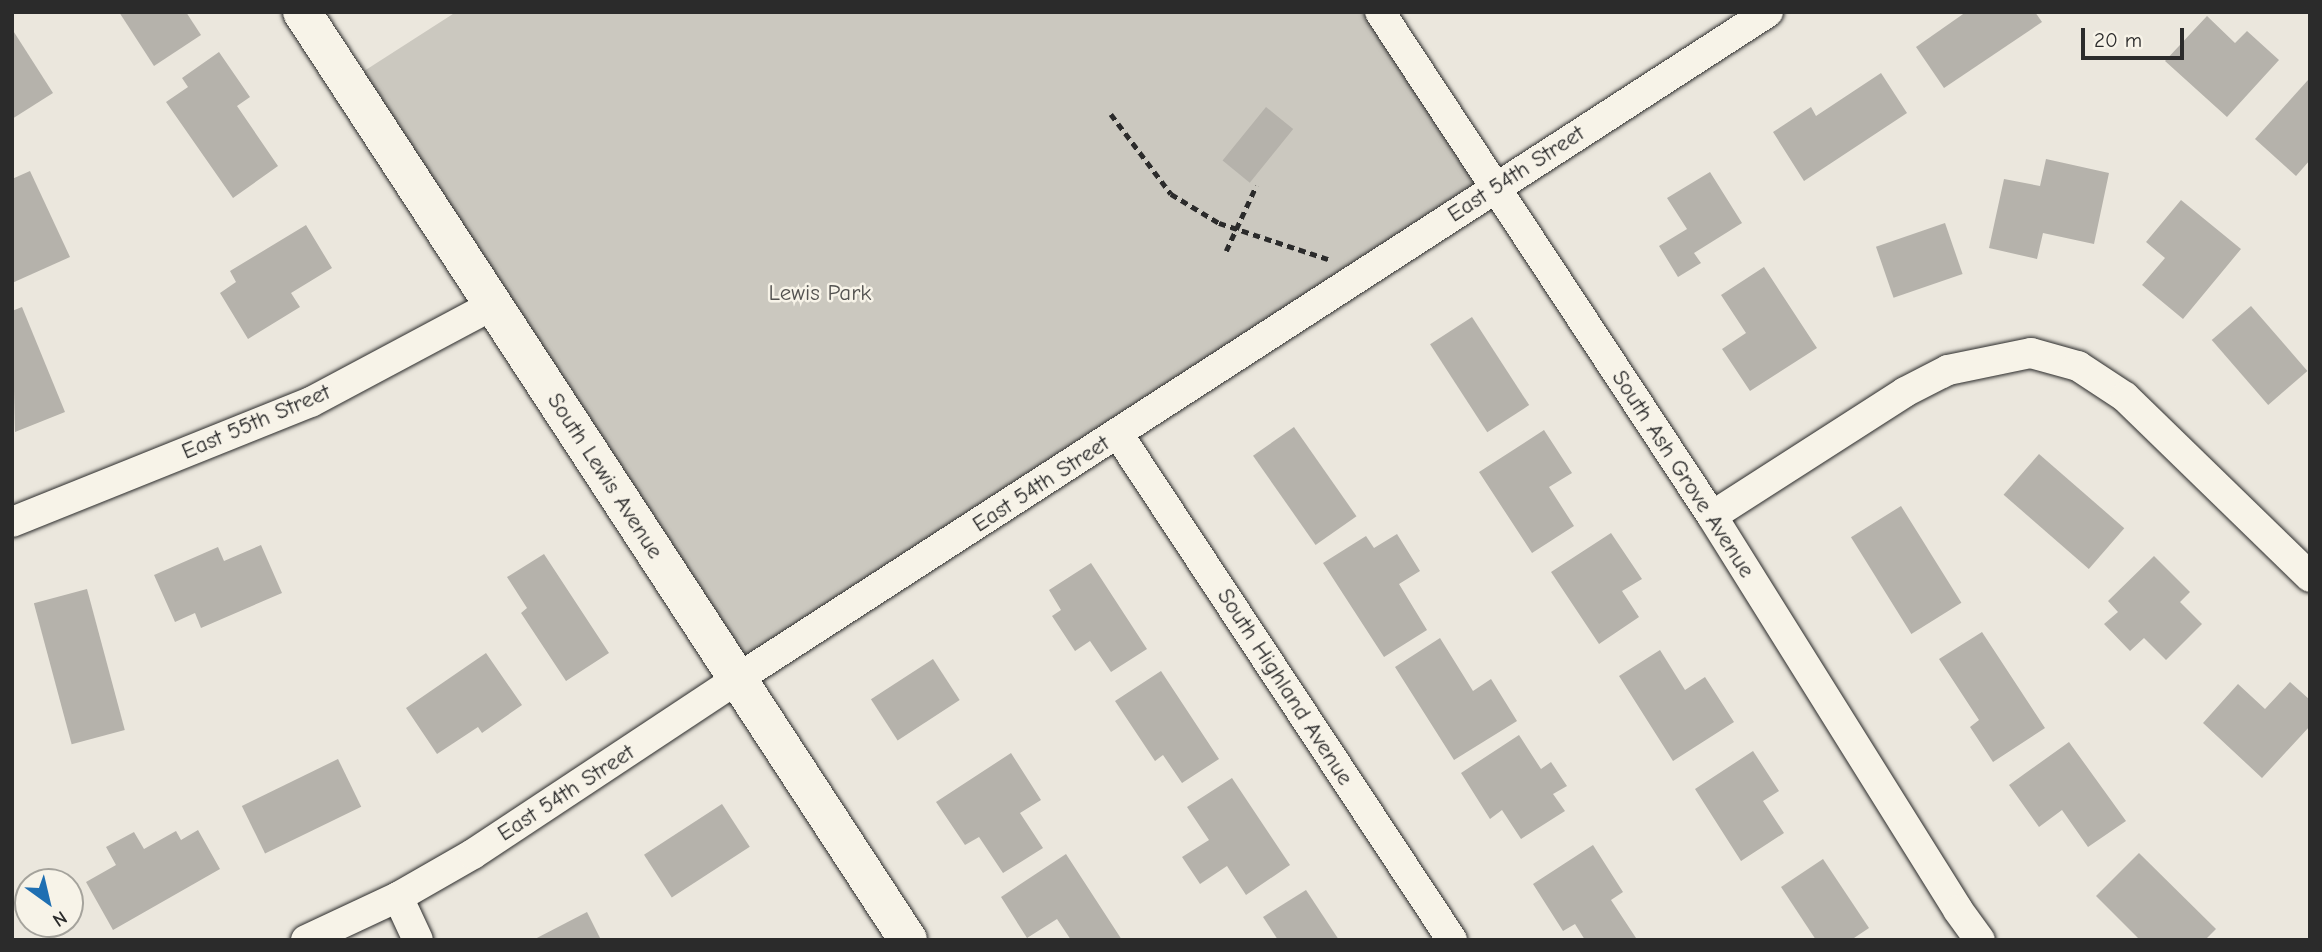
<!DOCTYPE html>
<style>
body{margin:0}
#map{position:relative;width:2322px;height:952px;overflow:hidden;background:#ebe7dd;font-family:"Comic Neue",sans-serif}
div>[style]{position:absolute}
.green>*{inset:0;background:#cbc8bf}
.building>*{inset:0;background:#b5b2ab;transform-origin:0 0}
.path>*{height:4.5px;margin-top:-2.25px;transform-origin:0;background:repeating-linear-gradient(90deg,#2b2b2b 0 7px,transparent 0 12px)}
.roads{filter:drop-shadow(0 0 2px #2b2b2b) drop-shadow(0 0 2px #2b2b2b)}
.street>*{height:30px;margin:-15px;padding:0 15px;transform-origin:15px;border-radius:15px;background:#f7f3e8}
.secondary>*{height:38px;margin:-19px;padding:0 19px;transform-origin:19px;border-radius:19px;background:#f7f3e8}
span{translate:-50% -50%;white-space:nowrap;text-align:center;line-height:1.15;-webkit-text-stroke:5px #f7f3e8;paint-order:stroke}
.street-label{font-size:23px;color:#2b2b2b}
.park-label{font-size:23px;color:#535250}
.frame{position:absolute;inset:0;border:14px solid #2b2b2b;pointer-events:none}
.north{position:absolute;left:14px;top:868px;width:70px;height:70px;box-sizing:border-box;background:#f7f3e8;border:2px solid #a5a39c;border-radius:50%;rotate:146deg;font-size:19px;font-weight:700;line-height:28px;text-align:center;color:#2b2b2b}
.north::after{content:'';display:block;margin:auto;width:24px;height:32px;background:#1f6fb2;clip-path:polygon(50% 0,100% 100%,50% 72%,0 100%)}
.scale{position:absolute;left:2081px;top:28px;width:103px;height:32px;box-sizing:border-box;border:4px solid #2b2b2b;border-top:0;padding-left:9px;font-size:21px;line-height:24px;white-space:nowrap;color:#2b2b2b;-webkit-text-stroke:5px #f7f3e8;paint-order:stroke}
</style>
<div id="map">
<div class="green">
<div style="clip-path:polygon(456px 12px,1381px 12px,1497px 186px,737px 679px,347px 82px)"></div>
</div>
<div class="building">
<div style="clip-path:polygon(119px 12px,186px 12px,201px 35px,154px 66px)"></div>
<div style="clip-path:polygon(1966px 12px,2035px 12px,2042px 22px,1944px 88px,1916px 47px)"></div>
<div style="clip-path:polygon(2207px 16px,2235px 43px,2247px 31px,2279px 60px,2227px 117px,2165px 61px)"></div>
<div style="clip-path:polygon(12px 29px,53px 93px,12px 119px)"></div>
<div style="clip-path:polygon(219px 52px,250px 97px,237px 106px,278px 166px,233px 198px,166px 102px,188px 87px,182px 78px)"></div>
<div style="clip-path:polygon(1881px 73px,1907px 113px,1804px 181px,1773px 132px,1811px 107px,1816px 116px)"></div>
<div style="clip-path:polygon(2308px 80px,2310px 160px,2296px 176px,2255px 139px)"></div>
<div style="left:1266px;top:107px;width:35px;height:69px;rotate:39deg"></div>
<div style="clip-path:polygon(2046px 159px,2109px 173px,2094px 244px,2043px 233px,2037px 259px,1989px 248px,2004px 179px,2040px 186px)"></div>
<div style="clip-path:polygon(30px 171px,70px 257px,12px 283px,12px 179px)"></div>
<div style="clip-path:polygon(1710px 172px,1742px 223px,1694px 253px,1701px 263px,1678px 277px,1659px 246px,1687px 229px,1667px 198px)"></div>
<div style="clip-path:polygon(2181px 200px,2241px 249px,2183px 319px,2142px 285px,2165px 258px,2146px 242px)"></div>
<div style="left:1945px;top:223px;width:54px;height:73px;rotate:71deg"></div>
<div style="clip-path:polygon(306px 225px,332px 268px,291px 293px,300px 307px,248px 339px,220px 293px,236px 282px,230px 271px)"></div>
<div style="clip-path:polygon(1764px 267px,1817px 348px,1750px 391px,1722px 349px,1746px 333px,1721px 295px)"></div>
<div style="left:2251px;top:306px;width:86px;height:52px;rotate:49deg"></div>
<div style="clip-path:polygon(22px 307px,65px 412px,15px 432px,12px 311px)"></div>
<div style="left:1472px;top:317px;width:105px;height:50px;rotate:57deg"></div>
<div style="left:1294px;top:427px;width:109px;height:50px;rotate:55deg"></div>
<div style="clip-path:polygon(1544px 430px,1572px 473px,1549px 487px,1574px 526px,1532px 553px,1479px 472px)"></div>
<div style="left:2039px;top:454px;width:113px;height:54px;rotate:41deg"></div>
<div style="left:1901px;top:506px;width:114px;height:59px;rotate:58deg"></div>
<div style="clip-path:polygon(1611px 533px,1642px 579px,1622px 591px,1639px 617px,1599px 644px,1551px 572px)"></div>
<div style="clip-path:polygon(1397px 534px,1420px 571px,1399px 584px,1427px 630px,1384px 657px,1323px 563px,1366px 536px,1374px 548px)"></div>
<div style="clip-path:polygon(261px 545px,282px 593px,201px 628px,195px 613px,175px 622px,154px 575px,218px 547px,224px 561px)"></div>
<div style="clip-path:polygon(544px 554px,609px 653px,566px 681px,521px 613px,527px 608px,507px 577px)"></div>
<div style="clip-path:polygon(2154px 556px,2190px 592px,2180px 602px,2202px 624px,2166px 660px,2144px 638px,2130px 651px,2104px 624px,2118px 612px,2108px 601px)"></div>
<div style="clip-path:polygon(1091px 563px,1147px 649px,1111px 672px,1090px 641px,1075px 651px,1052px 616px,1061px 610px,1049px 590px)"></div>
<div style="left:87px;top:589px;width:146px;height:55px;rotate:75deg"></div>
<div style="clip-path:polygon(1982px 632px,2045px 728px,1993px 762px,1970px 727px,1979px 720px,1939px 659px)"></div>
<div style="clip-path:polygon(1440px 638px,1473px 691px,1491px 679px,1517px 721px,1454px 760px,1395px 667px)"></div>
<div style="clip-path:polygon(1660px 650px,1685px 690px,1705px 677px,1734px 722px,1673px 761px,1619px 676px)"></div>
<div style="clip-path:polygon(486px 653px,522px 705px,482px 733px,478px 727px,437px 754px,406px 708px)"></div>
<div style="left:933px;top:659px;width:49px;height:74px;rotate:57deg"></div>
<div style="clip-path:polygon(1161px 671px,1219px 759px,1182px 783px,1163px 755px,1155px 761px,1115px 701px)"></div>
<div style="clip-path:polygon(2290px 682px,2310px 700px,2310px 726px,2262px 778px,2203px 723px,2238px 684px,2265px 709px)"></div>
<div style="clip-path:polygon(1519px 735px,1541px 769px,1551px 762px,1567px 786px,1553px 794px,1565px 811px,1521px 839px,1502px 810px,1490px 819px,1461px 773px)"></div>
<div style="clip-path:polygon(2069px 742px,2126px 821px,2088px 847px,2062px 810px,2039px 827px,2009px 785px)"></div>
<div style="clip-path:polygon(1753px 751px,1779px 791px,1763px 801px,1784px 833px,1741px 861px,1695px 789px)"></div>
<div style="clip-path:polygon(1011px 753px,1041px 800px,1020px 813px,1043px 848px,1003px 873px,979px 837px,965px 845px,936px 802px)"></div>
<div style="left:338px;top:759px;width:53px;height:107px;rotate:64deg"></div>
<div style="clip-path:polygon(1232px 778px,1290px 865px,1246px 895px,1227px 866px,1200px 884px,1182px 857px,1209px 840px,1187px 807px)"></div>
<div style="left:722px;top:804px;width:51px;height:93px;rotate:57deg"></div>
<div style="clip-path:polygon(198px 830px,220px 869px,113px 930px,86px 882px,116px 865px,106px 847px,134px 832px,144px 849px,176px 831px,181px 840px)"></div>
<div style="clip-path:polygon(1593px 845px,1623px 892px,1611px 900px,1636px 938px,1633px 940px,1585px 940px,1575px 924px,1563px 931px,1533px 884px)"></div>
<div style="clip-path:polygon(2139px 853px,2216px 929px,2205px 940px,2140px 940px,2096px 896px)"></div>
<div style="clip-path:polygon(1066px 854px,1122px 940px,1071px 940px,1057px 919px,1027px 938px,1001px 897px)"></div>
<div style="clip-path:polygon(1823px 859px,1869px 928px,1851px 940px,1816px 940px,1781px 887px)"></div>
<div style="clip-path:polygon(1306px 890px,1339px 940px,1278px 940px,1263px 917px)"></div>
<div style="clip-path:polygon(587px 912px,601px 940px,533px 940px)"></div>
</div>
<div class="path">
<div style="left:1111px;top:114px;width:100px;rotate:53.1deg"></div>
<div style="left:1171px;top:194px;width:56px;rotate:31.1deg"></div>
<div style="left:1219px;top:223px;width:115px;rotate:18.3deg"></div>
<div style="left:1226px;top:251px;width:72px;rotate:-65.2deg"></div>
</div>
<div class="roads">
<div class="street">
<div style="left:1380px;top:12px;width:604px;rotate:56.63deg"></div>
<div style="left:1712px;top:516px;width:464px;rotate:58deg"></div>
<div style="left:1958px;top:910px;width:37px;rotate:54deg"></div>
<div style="left:1118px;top:434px;width:606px;rotate:56.57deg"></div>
<div style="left:1712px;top:516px;width:229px;rotate:-32.7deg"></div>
<div style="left:1905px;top:392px;width:48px;rotate:-27.1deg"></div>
<div style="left:1948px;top:370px;width:85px;rotate:-11.6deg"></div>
<div style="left:2031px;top:353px;width:49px;rotate:15.5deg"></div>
<div style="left:2078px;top:366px;width:56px;rotate:33.4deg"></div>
<div style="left:2125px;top:397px;width:258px;rotate:44.2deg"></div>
<div style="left:12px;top:522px;width:322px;rotate:-21.9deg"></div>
<div style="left:311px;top:402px;width:206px;rotate:-28.1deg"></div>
<div style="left:398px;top:897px;width:47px;rotate:65.1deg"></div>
<div style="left:306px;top:940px;width:102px;rotate:-25.1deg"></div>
<div style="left:398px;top:897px;width:86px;rotate:-29.8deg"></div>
<div style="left:473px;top:854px;width:317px;rotate:-33.5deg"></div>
<div style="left:737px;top:679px;width:1228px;rotate:-32.9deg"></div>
</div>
<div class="secondary">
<div style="left:302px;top:12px;width:1108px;rotate:56.85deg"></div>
</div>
</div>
<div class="street-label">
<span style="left:1516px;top:174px;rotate:-33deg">East 54th Street</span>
<span style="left:256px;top:422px;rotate:-23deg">East 55th Street</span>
<span style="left:1683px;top:474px;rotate:57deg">South Ash Grove Avenue</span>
<span style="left:605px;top:476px;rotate:57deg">South Lewis Avenue</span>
<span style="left:1041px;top:484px;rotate:-33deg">East 54th Street</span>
<span style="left:1285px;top:687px;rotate:57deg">South Highland Avenue</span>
<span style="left:566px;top:793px;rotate:-33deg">East 54th Street</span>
</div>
<div class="park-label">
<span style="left:820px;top:293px">Lewis Park</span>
</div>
<div class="frame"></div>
<div class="north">N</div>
<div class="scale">20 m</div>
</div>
